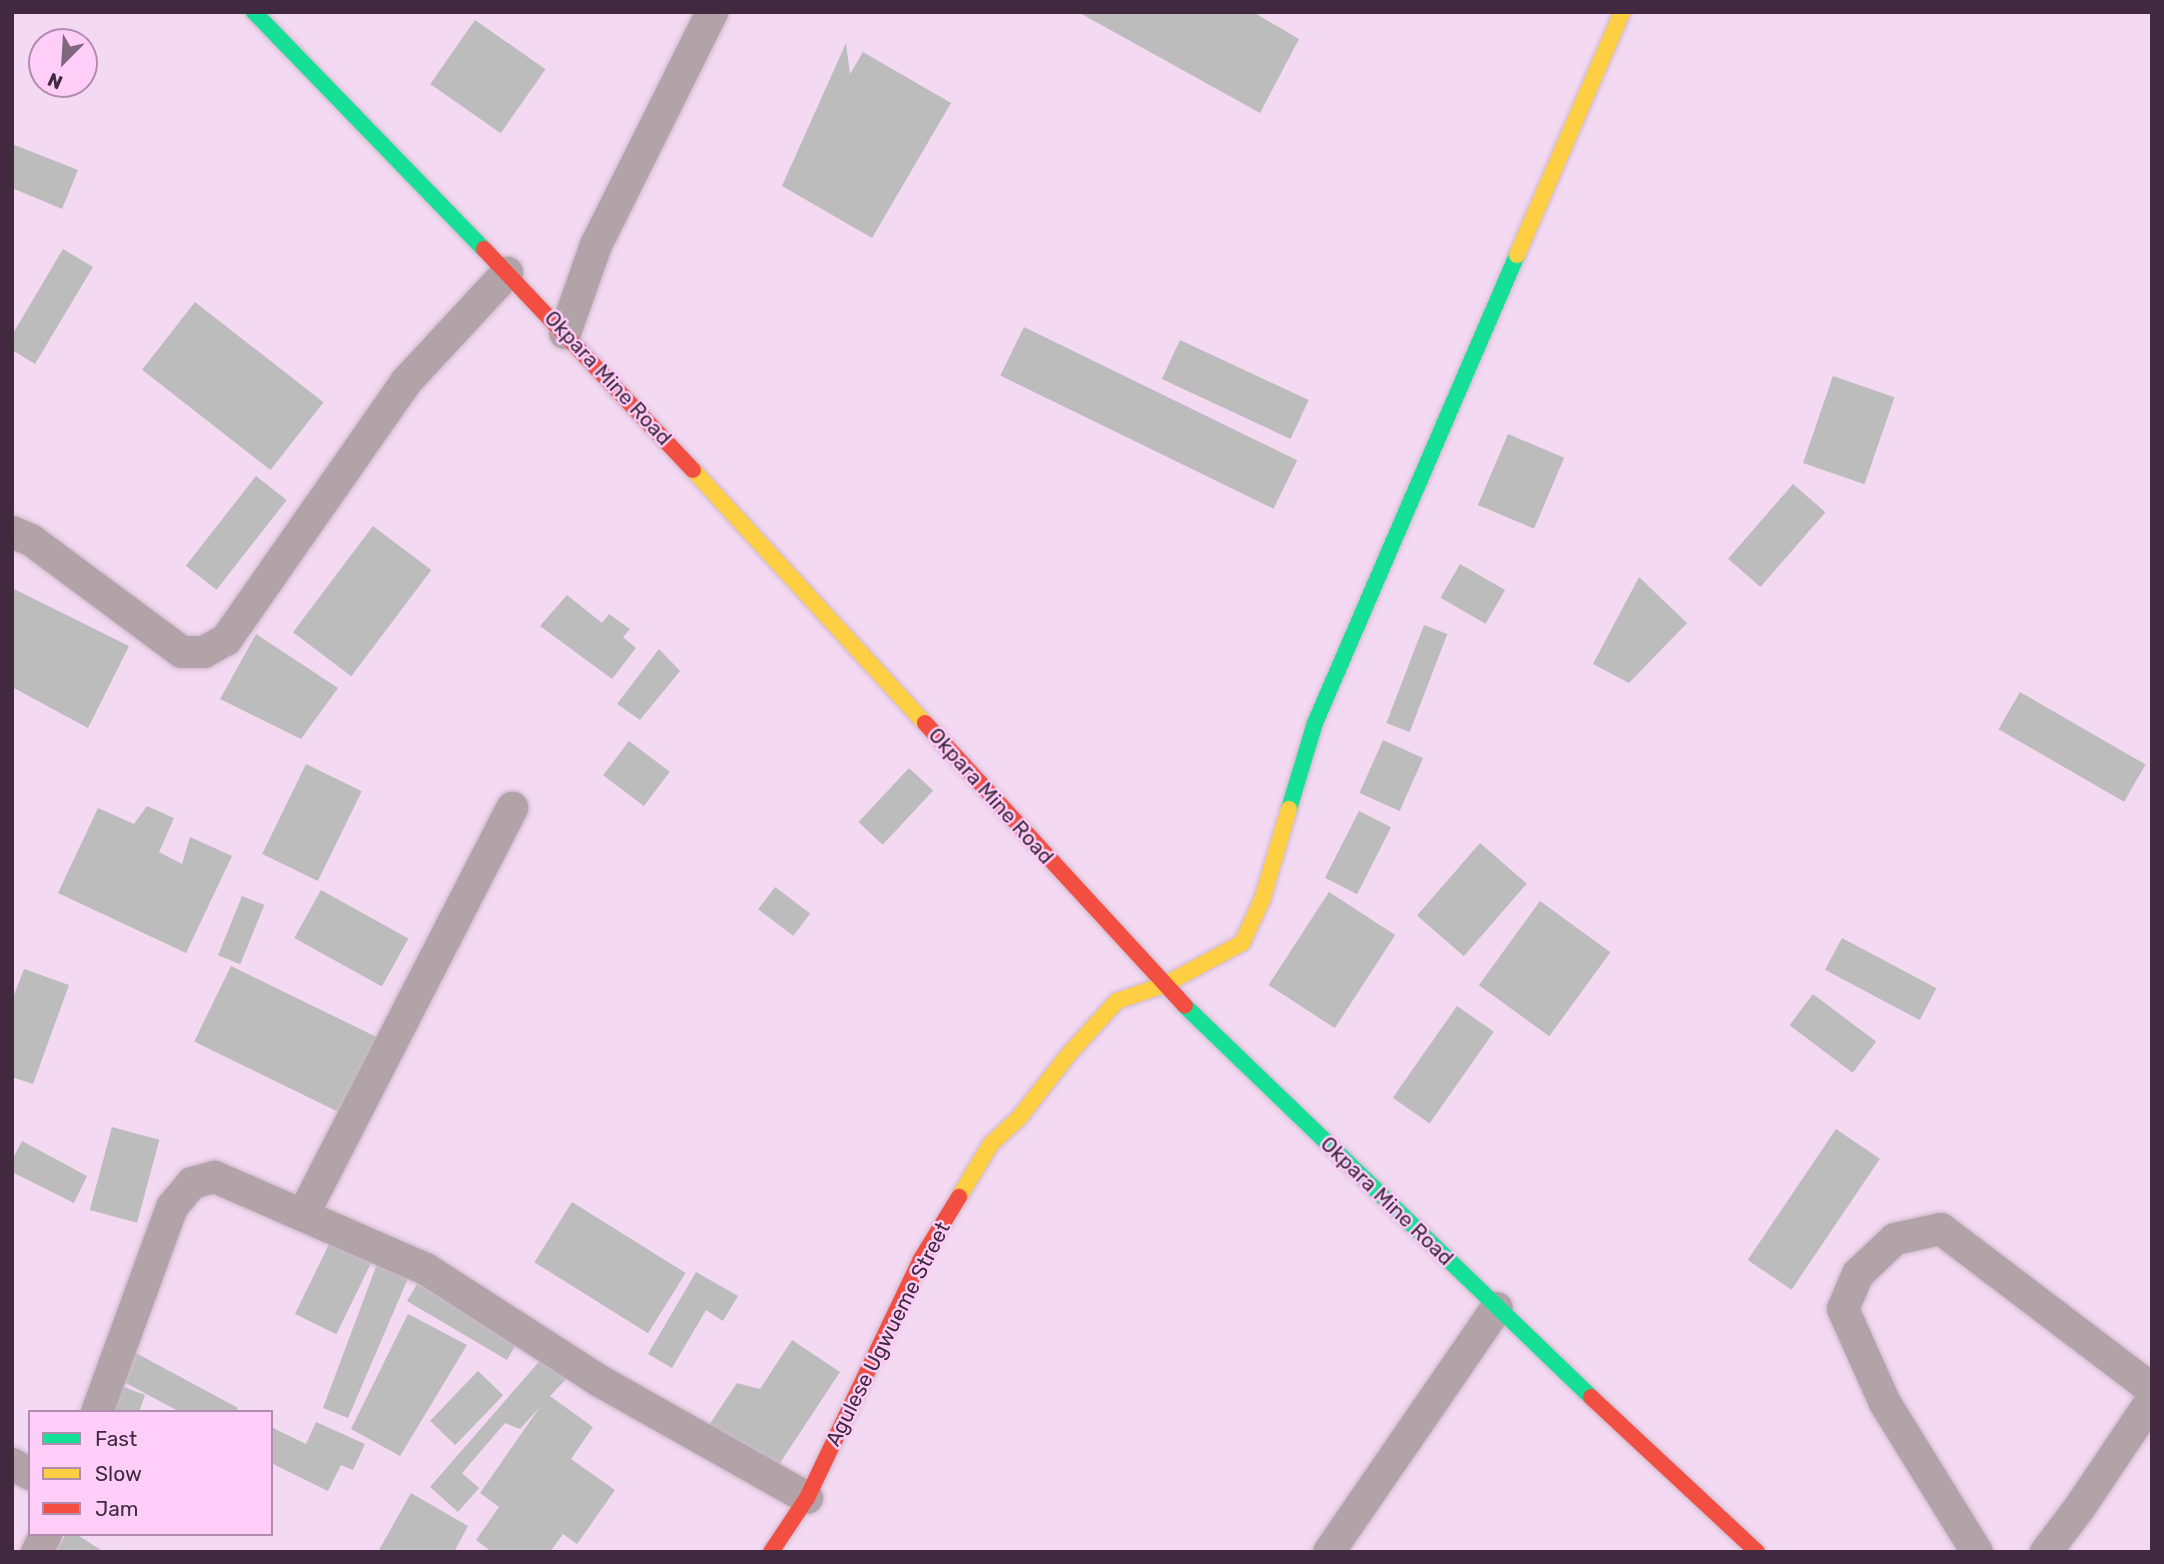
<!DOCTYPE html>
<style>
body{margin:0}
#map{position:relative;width:2164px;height:1564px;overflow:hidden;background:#f3d9f1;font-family:Rubik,sans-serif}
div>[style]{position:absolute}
.building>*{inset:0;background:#bcbcbd;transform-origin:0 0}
.roads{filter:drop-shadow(0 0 2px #cdb8cc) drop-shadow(0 0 2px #cdb8cc)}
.street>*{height:32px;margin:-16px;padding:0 16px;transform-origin:16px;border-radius:16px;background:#b2a3a8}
.fast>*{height:16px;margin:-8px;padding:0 8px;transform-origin:8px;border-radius:8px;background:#16e098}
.slow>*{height:16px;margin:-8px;padding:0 8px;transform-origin:8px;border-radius:8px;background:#ffcf43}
.jam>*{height:16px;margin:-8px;padding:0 8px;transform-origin:8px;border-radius:8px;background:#f24e42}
span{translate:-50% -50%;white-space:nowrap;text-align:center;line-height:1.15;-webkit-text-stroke:5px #fecef9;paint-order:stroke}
.street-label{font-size:21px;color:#412a3f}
.frame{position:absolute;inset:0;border:14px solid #412a3f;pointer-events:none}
.legend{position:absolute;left:28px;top:1410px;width:245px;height:126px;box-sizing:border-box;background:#fecef9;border:2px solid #b28caf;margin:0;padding:9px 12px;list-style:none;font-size:21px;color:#412a3f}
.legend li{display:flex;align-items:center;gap:14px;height:35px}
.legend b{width:35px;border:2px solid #b28caf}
.north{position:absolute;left:28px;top:28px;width:70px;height:70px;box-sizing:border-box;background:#fecef9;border:2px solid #b28caf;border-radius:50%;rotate:204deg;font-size:19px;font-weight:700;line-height:28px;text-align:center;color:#412a3f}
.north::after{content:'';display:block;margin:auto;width:24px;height:32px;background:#7f677d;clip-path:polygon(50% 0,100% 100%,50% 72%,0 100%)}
</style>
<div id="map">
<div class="building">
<div style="clip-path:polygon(1078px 12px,1253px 12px,1299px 39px,1260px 113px)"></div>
<div style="left:475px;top:20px;width:86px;height:78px;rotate:35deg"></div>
<div style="clip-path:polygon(846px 43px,850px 74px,863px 52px,951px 103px,872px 238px,782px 186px)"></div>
<div style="clip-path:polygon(12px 144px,78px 170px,62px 209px,12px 188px)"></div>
<div style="clip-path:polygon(63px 249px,93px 267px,35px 364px,12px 350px,12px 335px)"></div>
<div style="left:195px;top:302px;width:163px;height:86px;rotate:38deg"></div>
<div style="left:1024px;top:327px;width:304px;height:54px;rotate:26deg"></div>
<div style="left:1180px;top:340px;width:142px;height:43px;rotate:25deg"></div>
<div style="left:1833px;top:376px;width:65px;height:92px;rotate:19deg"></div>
<div style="left:1508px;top:434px;width:61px;height:77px;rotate:23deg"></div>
<div style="left:256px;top:476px;width:39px;height:114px;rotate:38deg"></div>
<div style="left:1793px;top:484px;width:43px;height:99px;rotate:41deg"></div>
<div style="left:373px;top:526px;width:73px;height:133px;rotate:37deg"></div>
<div style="left:1460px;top:564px;width:52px;height:39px;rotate:30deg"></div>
<div style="clip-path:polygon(1639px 577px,1687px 623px,1629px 683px,1593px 664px)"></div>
<div style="clip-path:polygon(12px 588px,129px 646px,88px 728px,12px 687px)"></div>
<div style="clip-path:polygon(567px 595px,602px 623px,609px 614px,630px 629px,623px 637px,636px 648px,612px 679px,540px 626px)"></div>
<div style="left:1424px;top:625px;width:25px;height:105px;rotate:21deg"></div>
<div style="clip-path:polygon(256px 634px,338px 688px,301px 739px,220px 699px)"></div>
<div style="clip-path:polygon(659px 649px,680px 671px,640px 720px,617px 704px)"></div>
<div style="left:2020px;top:692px;width:145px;height:43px;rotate:30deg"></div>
<div style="left:1383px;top:740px;width:44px;height:58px;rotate:24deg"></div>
<div style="left:629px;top:741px;width:51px;height:43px;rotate:37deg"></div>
<div style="left:306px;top:764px;width:62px;height:100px;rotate:26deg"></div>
<div style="left:909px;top:768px;width:33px;height:74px;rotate:43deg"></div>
<div style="clip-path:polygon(147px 806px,174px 818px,159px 852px,182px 864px,190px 837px,232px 856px,186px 953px,58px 893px,98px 808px,134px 824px)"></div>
<div style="left:1359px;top:811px;width:36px;height:75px;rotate:27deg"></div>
<div style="left:1480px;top:843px;width:62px;height:96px;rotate:41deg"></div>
<div style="left:775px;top:887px;width:44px;height:28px;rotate:37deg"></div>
<div style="left:321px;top:890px;width:100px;height:55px;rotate:29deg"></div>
<div style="left:1329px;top:892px;width:79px;height:111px;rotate:33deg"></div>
<div style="left:242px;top:896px;width:24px;height:64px;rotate:22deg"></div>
<div style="left:1540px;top:901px;width:87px;height:104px;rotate:36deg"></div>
<div style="left:1842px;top:938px;width:107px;height:36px;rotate:28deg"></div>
<div style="left:231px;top:966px;width:171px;height:84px;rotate:26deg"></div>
<div style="clip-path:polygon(24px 969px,69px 985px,33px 1084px,12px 1077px,12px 1000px)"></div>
<div style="left:1813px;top:994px;width:79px;height:39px;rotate:37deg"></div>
<div style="left:1457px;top:1006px;width:45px;height:112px;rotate:35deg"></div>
<div style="left:112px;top:1127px;width:49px;height:86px;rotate:15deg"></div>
<div style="left:1836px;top:1129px;width:53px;height:158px;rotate:34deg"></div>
<div style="clip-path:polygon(22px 1141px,87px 1176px,74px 1203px,12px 1172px,12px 1160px)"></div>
<div style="left:572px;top:1202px;width:134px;height:71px;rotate:32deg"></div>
<div style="left:334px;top:1234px;width:46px;height:89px;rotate:26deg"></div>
<div style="clip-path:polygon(380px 1256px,412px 1269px,348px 1418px,323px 1408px)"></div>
<div style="clip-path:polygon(696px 1272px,738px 1296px,723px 1321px,706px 1310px,672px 1368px,648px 1354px)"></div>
<div style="clip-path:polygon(423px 1274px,520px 1337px,507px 1360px,407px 1301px)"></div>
<div style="clip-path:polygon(408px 1314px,467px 1345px,400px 1456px,351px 1429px)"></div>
<div style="clip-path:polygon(792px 1340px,840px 1372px,776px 1469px,709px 1425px,737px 1383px,760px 1389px)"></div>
<div style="clip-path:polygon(136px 1353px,238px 1408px,235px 1412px,180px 1412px,122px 1381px)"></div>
<div style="clip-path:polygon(544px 1356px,574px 1371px,550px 1396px,593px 1427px,571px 1459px,615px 1490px,577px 1544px,563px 1534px,550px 1552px,492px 1552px,476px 1540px,499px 1507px,480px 1493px,540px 1407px,520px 1429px,505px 1423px,462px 1473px,479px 1488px,458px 1512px,430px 1487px)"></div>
<div style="left:478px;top:1371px;width:35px;height:69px;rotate:44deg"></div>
<div style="clip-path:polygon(114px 1383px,145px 1395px,139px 1412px,103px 1412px)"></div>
<div style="clip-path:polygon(316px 1422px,365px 1444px,353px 1470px,341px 1465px,328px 1491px,271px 1463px,271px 1427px,306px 1444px)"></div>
<div style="clip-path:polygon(411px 1493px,468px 1526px,454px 1552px,378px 1552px)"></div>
<div style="clip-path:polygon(66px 1534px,76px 1534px,104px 1552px,56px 1552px)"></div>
</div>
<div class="roads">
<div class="street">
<div style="left:565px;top:333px;width:93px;rotate:-70.6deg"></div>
<div style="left:596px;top:245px;width:260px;rotate:-63.5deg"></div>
<div style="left:12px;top:532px;width:21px;rotate:23deg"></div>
<div style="left:31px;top:540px;width:188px;rotate:36.6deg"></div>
<div style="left:182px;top:652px;width:22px"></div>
<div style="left:204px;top:652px;width:25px;rotate:-29deg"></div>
<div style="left:226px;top:640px;width:315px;rotate:-55.1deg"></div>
<div style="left:406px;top:382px;width:149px;rotate:-47.2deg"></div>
<div style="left:303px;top:1215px;width:458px;rotate:-62.8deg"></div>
<div style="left:97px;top:1412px;width:218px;rotate:-69.9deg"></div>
<div style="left:172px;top:1207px;width:31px;rotate:-50deg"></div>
<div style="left:192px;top:1183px;width:24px;rotate:-15deg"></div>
<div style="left:215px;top:1177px;width:230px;rotate:23.6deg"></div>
<div style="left:426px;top:1269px;width:205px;rotate:32.8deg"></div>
<div style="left:598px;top:1380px;width:240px;rotate:29.4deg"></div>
<div style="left:12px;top:1464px;width:21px;rotate:29deg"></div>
<div style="left:37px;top:1552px;width:20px;rotate:-63deg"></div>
<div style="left:1329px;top:1552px;width:296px;rotate:-55.5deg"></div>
<div style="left:1977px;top:1552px;width:175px;rotate:-121.7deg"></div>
<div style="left:1885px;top:1403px;width:103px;rotate:-114.1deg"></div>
<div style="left:1843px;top:1309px;width:38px;rotate:-67deg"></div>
<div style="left:1858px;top:1274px;width:51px;rotate:-43.4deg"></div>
<div style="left:1895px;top:1239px;width:47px;rotate:-12.3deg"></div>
<div style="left:1941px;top:1229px;width:265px;rotate:37.2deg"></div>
<div style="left:2046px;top:1552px;width:56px;rotate:-52.9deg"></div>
<div style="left:2080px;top:1507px;width:129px;rotate:-56.1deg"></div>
</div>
<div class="fast">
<div style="left:254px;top:12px;width:330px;rotate:45.9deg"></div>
<div style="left:1289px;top:809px;width:90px;rotate:-73.2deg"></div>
<div style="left:1315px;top:723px;width:510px;rotate:-66.65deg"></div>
<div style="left:1185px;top:1006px;width:564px;rotate:43.92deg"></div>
</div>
<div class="slow">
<div style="left:1517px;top:255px;width:265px;rotate:-66.6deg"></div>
<div style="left:693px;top:470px;width:343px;rotate:47.5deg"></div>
<div style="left:959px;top:1197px;width:62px;rotate:-58.9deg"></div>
<div style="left:991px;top:1144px;width:38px;rotate:-43deg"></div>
<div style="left:1019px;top:1118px;width:81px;rotate:-52deg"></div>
<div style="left:1069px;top:1054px;width:72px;rotate:-47.8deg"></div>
<div style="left:1117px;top:1001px;width:50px;rotate:-18.8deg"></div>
<div style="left:1164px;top:985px;width:89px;rotate:-28.3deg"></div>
<div style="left:1242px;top:943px;width:47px;rotate:-65.1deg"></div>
<div style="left:1262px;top:900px;width:95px;rotate:-73.5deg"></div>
</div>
<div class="jam">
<div style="left:484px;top:249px;width:304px;rotate:46.6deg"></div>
<div style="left:925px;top:723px;width:384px;rotate:47.4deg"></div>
<div style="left:1591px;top:1397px;width:227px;rotate:43deg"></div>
<div style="left:771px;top:1552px;width:65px;rotate:-56.3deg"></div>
<div style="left:807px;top:1498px;width:265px;rotate:-64.5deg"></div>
<div style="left:921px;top:1259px;width:73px;rotate:-58.5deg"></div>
</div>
</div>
<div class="street-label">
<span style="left:608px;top:378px;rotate:47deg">Okpara Mine Road</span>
<span style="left:991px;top:796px;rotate:48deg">Okpara Mine Road</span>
<span style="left:1387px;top:1201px;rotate:44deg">Okpara Mine Road</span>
<span style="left:888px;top:1334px;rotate:-63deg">Agulese Ugwueme Street</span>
</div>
<div class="frame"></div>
<ul class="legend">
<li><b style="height:9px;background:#16e098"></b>Fast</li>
<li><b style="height:9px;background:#ffcf43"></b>Slow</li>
<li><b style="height:9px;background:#f24e42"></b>Jam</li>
</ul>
<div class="north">N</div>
</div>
